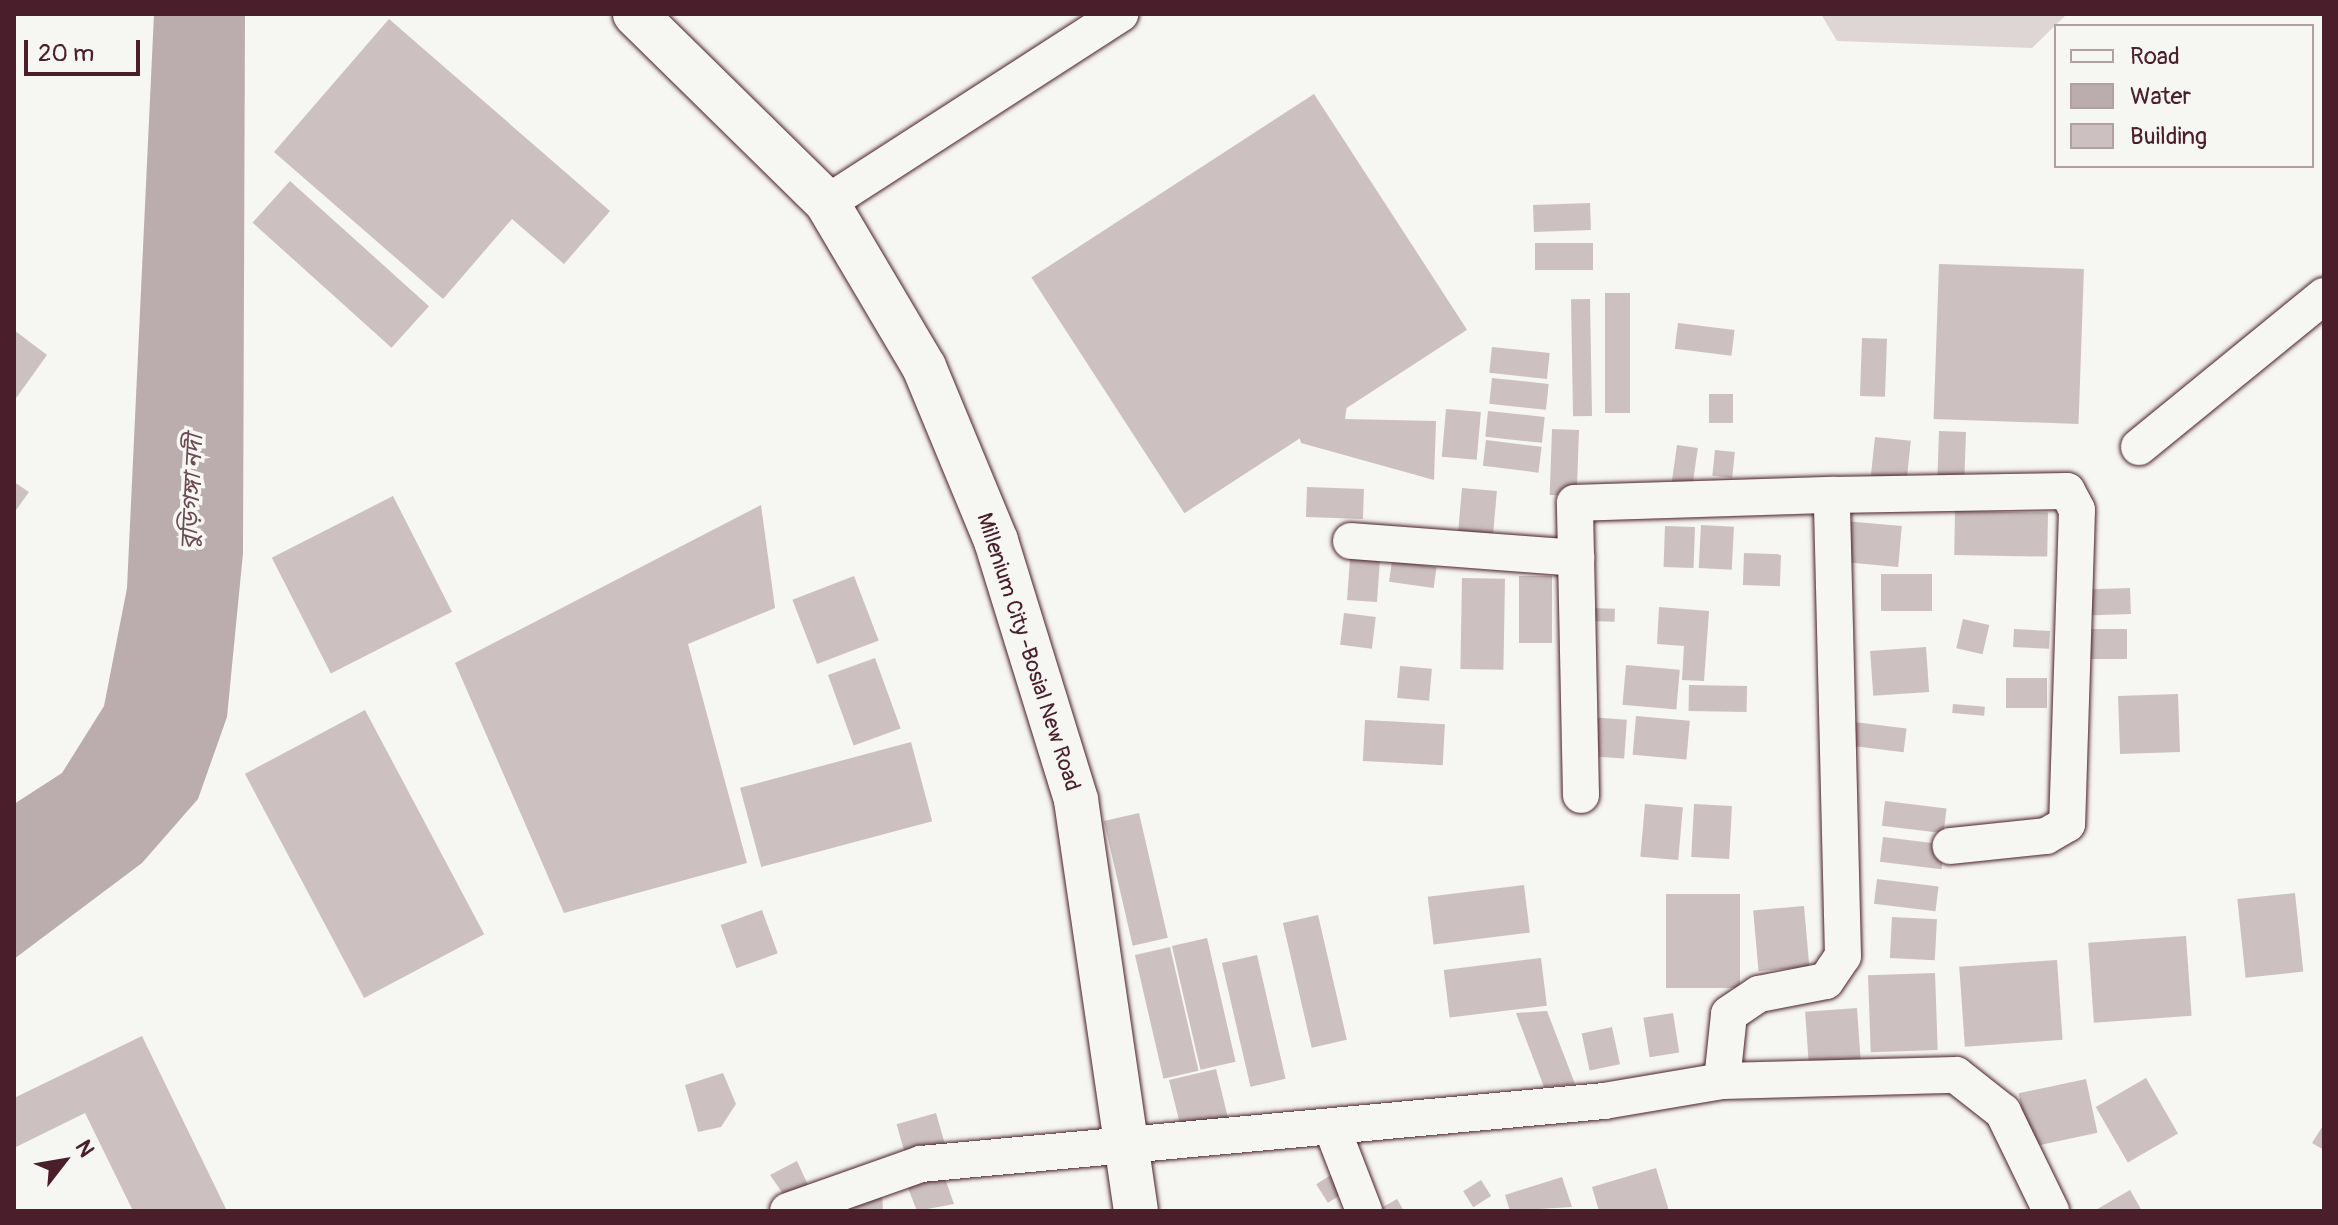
<!DOCTYPE html>
<meta charset="utf-8">
<style>
body{margin:0}
#map{position:relative;width:2338px;height:1225px;overflow:hidden;background:#f6f6f2;font-family:Pangolin,"Noto Sans Bengali",sans-serif}
div>[style]{position:absolute}
.green>*{inset:0;background:#ddd6d5}
.water>*{inset:0;background:#bbadae}
.building>*{inset:0;background:#ccc1c0;transform-origin:0 0}
.roads{filter:drop-shadow(0 0 2px #4a1f2b) drop-shadow(0 0 2px #4a1f2b)}
.street>*{height:36px;margin:-18px;padding:0 18px;transform-origin:18px;border-radius:18px;background:#f6f6f2}
.secondary>*{height:44px;margin:-22px;padding:0 22px;transform-origin:22px;border-radius:22px;background:#f6f6f2}
span{translate:-50% -50%;white-space:nowrap;text-align:center;line-height:1.15;-webkit-text-stroke:7px #f6f6f2;paint-order:stroke}
.street-label{font-size:22px;color:#4a1f2b}
.water-label{font-size:24px;color:#6c4a52;font-style:italic}
.frame{position:absolute;inset:0;border:16px solid #4a1f2b;pointer-events:none}
.legend{position:absolute;left:2054px;top:24px;width:260px;height:144px;box-sizing:border-box;background:#f6f6f2;border:2px solid #b1a0a2;margin:0;padding:10px 14px;list-style:none;font-size:24px;color:#4a1f2b}
.legend li{display:flex;align-items:center;gap:16px;height:40px}
.legend b{width:40px;border:2px solid #b1a0a2}
.north{position:absolute;left:24px;top:1121px;width:80px;height:80px;-webkit-text-stroke:6px #f6f6f2;paint-order:stroke;rotate:59deg;font-size:22px;font-weight:700;line-height:32px;text-align:center;color:#4a1f2b}
.north::after{content:'';display:block;margin:auto;width:28px;height:36px;background:#4a1f2b;clip-path:polygon(50% 0,100% 100%,50% 72%,0 100%)}
.scale{position:absolute;left:24px;top:40px;width:116px;height:36px;box-sizing:border-box;border:4px solid #4a1f2b;border-top:0;padding-left:10px;font-size:24px;line-height:28px;white-space:nowrap;color:#4a1f2b;-webkit-text-stroke:6px #f6f6f2;paint-order:stroke}
</style>
<div id="map">
<div class="green">
<div style="clip-path:polygon(1821px 14px,2067px 14px,2032px 48px,1837px 41px)"></div>
</div>
<div class="water">
<div style="clip-path:polygon(154px 14px,245px 14px,243px 553px,227px 717px,198px 799px,142px 863px,14px 959px,14px 804px,62px 773px,104px 706px,127px 588px)"></div>
</div>
<div class="building">
<div style="clip-path:polygon(389px 19px,610px 211px,564px 264px,512px 219px,443px 299px,274px 152px)"></div>
<div style="left:1314px;top:94px;width:281px;height:337px;rotate:57deg"></div>
<div style="left:290px;top:181px;width:187px;height:56px;rotate:42deg"></div>
<div style="left:1590px;top:203px;width:27px;height:57px;rotate:88deg"></div>
<div style="left:1593px;top:243px;width:27px;height:58px;rotate:90deg"></div>
<div style="left:1939px;top:264px;width:145px;height:155px;rotate:2deg"></div>
<div style="left:1605px;top:293px;width:25px;height:120px"></div>
<div style="left:1590px;top:299px;width:117px;height:19px;rotate:89deg"></div>
<div style="left:1678px;top:323px;width:57px;height:26px;rotate:7deg"></div>
<div style="clip-path:polygon(14px 330px,47px 355px,14px 401px)"></div>
<div style="left:1862px;top:338px;width:25px;height:58px;rotate:2deg"></div>
<div style="left:1492px;top:347px;width:58px;height:26px;rotate:6deg"></div>
<div style="left:1492px;top:378px;width:57px;height:26px;rotate:6deg"></div>
<div style="left:1709px;top:394px;width:24px;height:29px"></div>
<div style="clip-path:polygon(1348px 398px,1345px 419px,1436px 421px,1434px 480px,1301px 443px,1296px 423px)"></div>
<div style="left:1446px;top:409px;width:35px;height:48px;rotate:5deg"></div>
<div style="left:1488px;top:411px;width:57px;height:26px;rotate:6deg"></div>
<div style="left:1552px;top:429px;width:27px;height:66px;rotate:2deg"></div>
<div style="left:1939px;top:431px;width:27px;height:58px;rotate:2deg"></div>
<div style="left:1875px;top:437px;width:36px;height:39px;rotate:6deg"></div>
<div style="left:1486px;top:440px;width:56px;height:26px;rotate:7deg"></div>
<div style="left:1677px;top:445px;width:21px;height:37px;rotate:8deg"></div>
<div style="left:1715px;top:450px;width:20px;height:26px;rotate:6deg"></div>
<div style="clip-path:polygon(14px 482px,29px 492px,14px 513px)"></div>
<div style="left:1307px;top:487px;width:57px;height:30px;rotate:2deg"></div>
<div style="left:1462px;top:488px;width:35px;height:47px;rotate:5deg"></div>
<div style="left:393px;top:496px;width:130px;height:136px;rotate:63deg"></div>
<div style="clip-path:polygon(761px 505px,775px 608px,688px 644px,747px 863px,564px 913px,455px 663px)"></div>
<div style="left:1955px;top:511px;width:93px;height:44px;rotate:1deg"></div>
<div style="left:1844px;top:521px;width:58px;height:41px;rotate:5deg"></div>
<div style="left:1701px;top:525px;width:33px;height:43px;rotate:3deg"></div>
<div style="left:1665px;top:526px;width:30px;height:41px;rotate:2deg"></div>
<div style="left:1744px;top:553px;width:37px;height:32px;rotate:2deg"></div>
<div style="left:1350px;top:558px;width:30px;height:42px;rotate:4deg"></div>
<div style="left:1392px;top:561px;width:45px;height:21px;rotate:8deg"></div>
<div style="left:1881px;top:574px;width:51px;height:37px"></div>
<div style="left:854px;top:576px;width:69px;height:66px;rotate:69deg"></div>
<div style="left:1519px;top:576px;width:33px;height:67px"></div>
<div style="left:1462px;top:578px;width:43px;height:91px;rotate:1deg"></div>
<div style="left:2130px;top:588px;width:26px;height:45px;rotate:88deg"></div>
<div style="clip-path:polygon(1659px 607px,1709px 611px,1704px 681px,1682px 680px,1684px 646px,1657px 644px)"></div>
<div style="left:1592px;top:608px;width:23px;height:13px;rotate:2deg"></div>
<div style="left:1344px;top:613px;width:32px;height:32px;rotate:7deg"></div>
<div style="left:1963px;top:619px;width:27px;height:30px;rotate:13deg"></div>
<div style="left:2014px;top:629px;width:36px;height:18px;rotate:3deg"></div>
<div style="left:2087px;top:629px;width:40px;height:30px"></div>
<div style="left:1926px;top:647px;width:45px;height:56px;rotate:86deg"></div>
<div style="left:875px;top:658px;width:75px;height:50px;rotate:70deg"></div>
<div style="left:1626px;top:665px;width:54px;height:40px;rotate:5deg"></div>
<div style="left:1400px;top:666px;width:32px;height:32px;rotate:5deg"></div>
<div style="left:2006px;top:678px;width:41px;height:30px"></div>
<div style="left:1689px;top:685px;width:58px;height:26px;rotate:1deg"></div>
<div style="left:2178px;top:694px;width:58px;height:60px;rotate:88deg"></div>
<div style="left:1953px;top:704px;width:32px;height:9px;rotate:5deg"></div>
<div style="left:365px;top:710px;width:254px;height:136px;rotate:62deg"></div>
<div style="left:1574px;top:716px;width:53px;height:39px;rotate:4deg"></div>
<div style="left:1636px;top:716px;width:54px;height:39px;rotate:5deg"></div>
<div style="left:1365px;top:720px;width:80px;height:41px;rotate:3deg"></div>
<div style="left:1846px;top:721px;width:61px;height:24px;rotate:7deg"></div>
<div style="left:911px;top:742px;width:82px;height:177px;rotate:75deg"></div>
<div style="left:1885px;top:801px;width:62px;height:25px;rotate:7deg"></div>
<div style="left:1645px;top:804px;width:38px;height:53px;rotate:5deg"></div>
<div style="left:1694px;top:804px;width:38px;height:53px;rotate:3deg"></div>
<div style="left:1139px;top:813px;width:128px;height:36px;rotate:77deg"></div>
<div style="left:1883px;top:837px;width:62px;height:25px;rotate:7deg"></div>
<div style="left:1877px;top:879px;width:62px;height:25px;rotate:7deg"></div>
<div style="left:1524px;top:885px;width:48px;height:97px;rotate:83deg"></div>
<div style="left:2295px;top:893px;width:79px;height:58px;rotate:84deg"></div>
<div style="left:1666px;top:894px;width:74px;height:94px"></div>
<div style="left:1804px;top:906px;width:61px;height:51px;rotate:85deg"></div>
<div style="left:762px;top:910px;width:46px;height:44px;rotate:70deg"></div>
<div style="left:1318px;top:915px;width:128px;height:36px;rotate:77deg"></div>
<div style="left:1892px;top:917px;width:45px;height:41px;rotate:3deg"></div>
<div style="left:2186px;top:936px;width:80px;height:98px;rotate:86deg"></div>
<div style="left:1207px;top:938px;width:127px;height:36px;rotate:77deg"></div>
<div style="left:1170px;top:947px;width:127px;height:36px;rotate:77deg"></div>
<div style="left:1257px;top:955px;width:127px;height:36px;rotate:77deg"></div>
<div style="left:1541px;top:958px;width:48px;height:98px;rotate:83deg"></div>
<div style="left:2057px;top:960px;width:80px;height:98px;rotate:86deg"></div>
<div style="left:1935px;top:973px;width:77px;height:67px;rotate:88deg"></div>
<div style="left:1857px;top:1008px;width:61px;height:52px;rotate:86deg"></div>
<div style="clip-path:polygon(1547px 1011px,1575px 1084px,1544px 1087px,1516px 1013px)"></div>
<div style="left:1673px;top:1013px;width:40px;height:30px;rotate:81deg"></div>
<div style="left:1612px;top:1027px;width:38px;height:31px;rotate:78deg"></div>
<div style="clip-path:polygon(142px 1036px,227px 1211px,133px 1211px,85px 1113px,14px 1148px,14px 1098px)"></div>
<div style="clip-path:polygon(1216px 1069px,1232px 1134px,1181px 1128px,1169px 1080px)"></div>
<div style="clip-path:polygon(723px 1073px,736px 1104px,721px 1127px,698px 1132px,685px 1085px)"></div>
<div style="left:2146px;top:1078px;width:64px;height:58px;rotate:60deg"></div>
<div style="left:2086px;top:1079px;width:55px;height:69px;rotate:78deg"></div>
<div style="left:936px;top:1113px;width:33px;height:41px;rotate:74deg"></div>
<div style="clip-path:polygon(2324px 1124px,2324px 1150px,2312px 1143px)"></div>
<div style="clip-path:polygon(797px 1161px,813px 1196px,788px 1201px,770px 1175px)"></div>
<div style="clip-path:polygon(1656px 1168px,1669px 1211px,1599px 1211px,1592px 1187px)"></div>
<div style="clip-path:polygon(942px 1170px,954px 1204px,917px 1211px,906px 1183px)"></div>
<div style="left:1334px;top:1173px;width:22px;height:21px;rotate:58deg"></div>
<div style="clip-path:polygon(1562px 1177px,1572px 1207px,1510px 1211px,1505px 1195px)"></div>
<div style="left:1481px;top:1180px;width:19px;height:21px;rotate:58deg"></div>
<div style="clip-path:polygon(882px 1190px,883px 1211px,825px 1211px)"></div>
<div style="clip-path:polygon(2130px 1190px,2142px 1211px,2094px 1211px)"></div>
<div style="clip-path:polygon(1397px 1199px,1404px 1211px,1376px 1211px)"></div>
</div>
<div class="roads">
<div class="street">
<div style="left:827px;top:203px;width:349px;rotate:-32.8deg"></div>
<div style="left:2139px;top:447px;width:239px;rotate:-39.2deg"></div>
<div style="left:1351px;top:541px;width:226px;rotate:4.3deg"></div>
<div style="left:1581px;top:795px;width:292px;rotate:-91.2deg"></div>
<div style="left:1575px;top:503px;width:257px;rotate:-1.8deg"></div>
<div style="left:1722px;top:1081px;width:67px;rotate:-84deg"></div>
<div style="left:1729px;top:1014px;width:36px;rotate:-34deg"></div>
<div style="left:1759px;top:994px;width:68px;rotate:-11deg"></div>
<div style="left:1826px;top:981px;width:30px;rotate:-56deg"></div>
<div style="left:1843px;top:956px;width:461px;rotate:-91.4deg"></div>
<div style="left:1832px;top:495px;width:235px;rotate:-1deg"></div>
<div style="left:2067px;top:491px;width:21px;rotate:62deg"></div>
<div style="left:2077px;top:510px;width:314px;rotate:91.8deg"></div>
<div style="left:2067px;top:824px;width:24px;rotate:150deg"></div>
<div style="left:2046px;top:836px;width:96px;rotate:174deg"></div>
<div style="left:1332px;top:1128px;width:89px;rotate:68.9deg"></div>
<div style="left:788px;top:1211px;width:141px;rotate:-19.5deg"></div>
<div style="left:921px;top:1164px;width:686px;rotate:-5.27deg"></div>
<div style="left:1604px;top:1101px;width:120px;rotate:-9.6deg"></div>
<div style="left:1722px;top:1081px;width:234px;rotate:-1.5deg"></div>
<div style="left:1956px;top:1075px;width:60px;rotate:38.2deg"></div>
<div style="left:2003px;top:1112px;width:110px;rotate:64.1deg"></div>
</div>
<div class="secondary">
<div style="left:635px;top:14px;width:269px;rotate:44.5deg"></div>
<div style="left:827px;top:203px;width:191px;rotate:59.4deg"></div>
<div style="left:924px;top:367px;width:188px;rotate:67.5deg"></div>
<div style="left:996px;top:541px;width:271px;rotate:72.8deg"></div>
<div style="left:1076px;top:800px;width:415px;rotate:81.7deg"></div>
</div>
</div>
<div class="street-label">
<span style="left:1028px;top:652px;rotate:72deg">Millenium City -Bosial New Road</span>
</div>
<div class="water-label">
<span style="left:192px;top:492px;rotate:-87deg">বুড়িগঙ্গা নদী</span>
</div>
<div class="frame"></div>
<ul class="legend">
<li><b style="height:10px;background:#f6f6f2"></b>Road</li>
<li><b style="height:22px;background:#bbadae"></b>Water</li>
<li><b style="height:22px;background:#ccc1c0"></b>Building</li>
</ul>
<div class="north">N</div>
<div class="scale">20 m</div>
</div>
